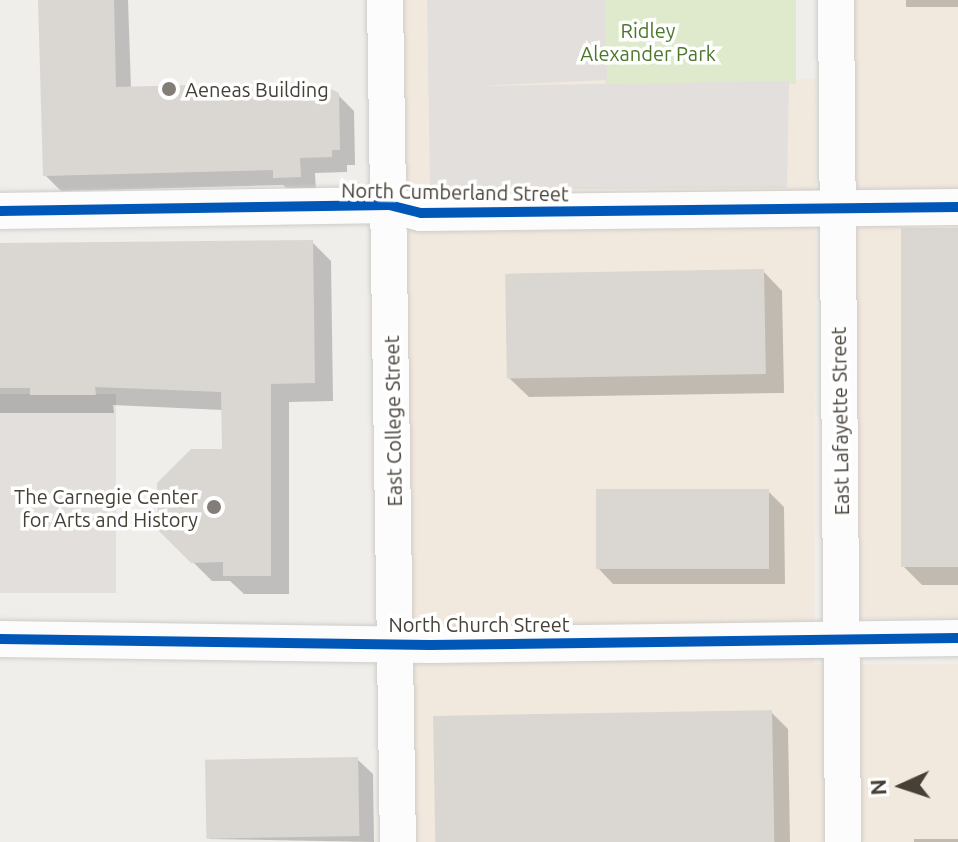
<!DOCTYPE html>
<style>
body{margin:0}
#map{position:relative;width:958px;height:842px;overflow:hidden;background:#f0eeeb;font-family:Ubuntu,sans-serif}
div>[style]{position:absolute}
.commercial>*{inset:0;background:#f2e9de;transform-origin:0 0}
.green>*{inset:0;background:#dfeacc;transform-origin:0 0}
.parking>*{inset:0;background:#e2dfdc;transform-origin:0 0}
.shadow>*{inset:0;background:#0003;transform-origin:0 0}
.building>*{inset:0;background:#dad7d3;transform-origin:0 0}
.roads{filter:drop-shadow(0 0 2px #ceccc8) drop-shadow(0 0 2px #ceccc8)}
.minor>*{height:36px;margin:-18px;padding:0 18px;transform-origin:18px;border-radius:18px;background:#fdfcfc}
.cycleway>*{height:10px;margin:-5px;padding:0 5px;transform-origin:5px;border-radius:5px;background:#0057b8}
.dots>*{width:22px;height:22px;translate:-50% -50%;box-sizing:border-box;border:4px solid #fff;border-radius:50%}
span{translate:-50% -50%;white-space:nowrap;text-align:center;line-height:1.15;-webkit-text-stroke:7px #fff;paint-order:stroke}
.park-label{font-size:20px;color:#4b772b}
.poi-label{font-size:20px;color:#464037}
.left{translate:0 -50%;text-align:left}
.right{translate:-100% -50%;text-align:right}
.street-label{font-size:20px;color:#464037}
.north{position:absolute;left:862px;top:746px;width:80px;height:80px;-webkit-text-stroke:6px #fff;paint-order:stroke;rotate:267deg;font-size:22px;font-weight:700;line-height:32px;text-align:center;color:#464037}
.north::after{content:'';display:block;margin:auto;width:28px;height:36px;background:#464037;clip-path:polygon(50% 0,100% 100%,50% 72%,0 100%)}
</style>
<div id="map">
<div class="commercial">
<div style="clip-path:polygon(397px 0,605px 0,607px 84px,816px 79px,814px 664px,958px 664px,958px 842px,409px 842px)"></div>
<div style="left:852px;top:0;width:106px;height:618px"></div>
</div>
<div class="green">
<div style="left:605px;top:0;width:191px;height:84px"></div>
</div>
<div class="parking">
<div style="clip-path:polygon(427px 0,605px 0,607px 80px,477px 86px,789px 81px,787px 188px,430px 190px)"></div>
<div style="left:116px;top:394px;width:199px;height:116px;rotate:90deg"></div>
</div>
<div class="shadow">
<div style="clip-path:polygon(40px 0,128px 0,131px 89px,297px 84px,305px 92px,338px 95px,354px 111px,355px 165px,347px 165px,347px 172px,315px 173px,316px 192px,291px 192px,283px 185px,61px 191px,45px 175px)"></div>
<div style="left:906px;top:0;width:52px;height:7px"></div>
<div style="clip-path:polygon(958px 230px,958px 585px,922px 585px,903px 566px)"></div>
<div style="clip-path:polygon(312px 242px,331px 261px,333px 401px,289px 402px,289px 594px,244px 594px,230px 581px,212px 581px,160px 529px,224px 451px,223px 410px,113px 405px,114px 413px,0 413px,0 245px)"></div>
<div style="clip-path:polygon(763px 271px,782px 291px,784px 393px,529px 397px,509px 378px)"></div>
<div style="clip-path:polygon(768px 491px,784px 507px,785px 584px,613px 584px,598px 568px)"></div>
<div style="clip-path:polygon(771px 712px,788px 729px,790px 842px,436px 842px)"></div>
<div style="clip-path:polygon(357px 759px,373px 774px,374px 842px,209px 839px)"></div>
<div style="left:914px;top:839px;width:44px;height:3px"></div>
</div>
<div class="building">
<div style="clip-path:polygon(38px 0,114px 0,116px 87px,298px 82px,298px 90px,331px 89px,339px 93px,340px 150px,332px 150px,332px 157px,300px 158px,301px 177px,273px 178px,273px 170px,43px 176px)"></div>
<div style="left:958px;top:228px;width:339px;height:57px;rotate:90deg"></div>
<div style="clip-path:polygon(313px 240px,315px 383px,271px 384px,271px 576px,223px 576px,223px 562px,191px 563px,158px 530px,157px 483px,191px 449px,222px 449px,221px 392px,95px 387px,96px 395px,30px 395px,30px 388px,0 388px,0 243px)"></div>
<div style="left:764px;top:269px;width:105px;height:259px;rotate:89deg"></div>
<div style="left:596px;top:489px;width:173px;height:80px"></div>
<div style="left:772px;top:710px;width:132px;height:339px;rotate:89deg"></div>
<div style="left:358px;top:757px;width:79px;height:153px;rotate:89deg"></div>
</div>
<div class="roads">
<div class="minor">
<div style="left:385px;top:0;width:842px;rotate:89.12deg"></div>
<div style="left:836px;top:0;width:842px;rotate:89.52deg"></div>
<div style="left:0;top:211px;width:389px;rotate:-0.9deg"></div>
<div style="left:389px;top:205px;width:33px;rotate:14deg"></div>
<div style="left:421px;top:213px;width:537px;rotate:-0.64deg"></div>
<div style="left:0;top:639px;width:430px;rotate:0.8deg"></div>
<div style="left:430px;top:645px;width:528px;rotate:-0.76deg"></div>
</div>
</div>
<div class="cycleway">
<div style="left:0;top:211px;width:389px;rotate:-0.9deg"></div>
<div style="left:389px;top:205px;width:33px;rotate:14deg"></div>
<div style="left:421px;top:213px;width:537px;rotate:-0.64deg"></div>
<div style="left:0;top:639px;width:430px;rotate:0.8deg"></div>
<div style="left:430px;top:645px;width:528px;rotate:-0.76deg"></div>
</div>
<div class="dots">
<div style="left:169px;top:89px;background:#827d76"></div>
<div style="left:214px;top:507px;background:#827d76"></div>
</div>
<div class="park-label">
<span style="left:648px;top:42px">Ridley<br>Alexander Park</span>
</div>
<div class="poi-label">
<span class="left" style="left:185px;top:89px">Aeneas Building</span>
<span class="right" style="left:198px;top:508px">The Carnegie Center<br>for Arts and History</span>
</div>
<div class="street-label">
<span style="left:455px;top:192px;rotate:1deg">North Cumberland Street</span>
<span style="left:393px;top:421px;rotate:-91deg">East College Street</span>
<span style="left:840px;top:421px;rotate:-91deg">East Lafayette Street</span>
<span style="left:479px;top:624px">North Church Street</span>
</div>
<div class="north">N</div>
</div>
